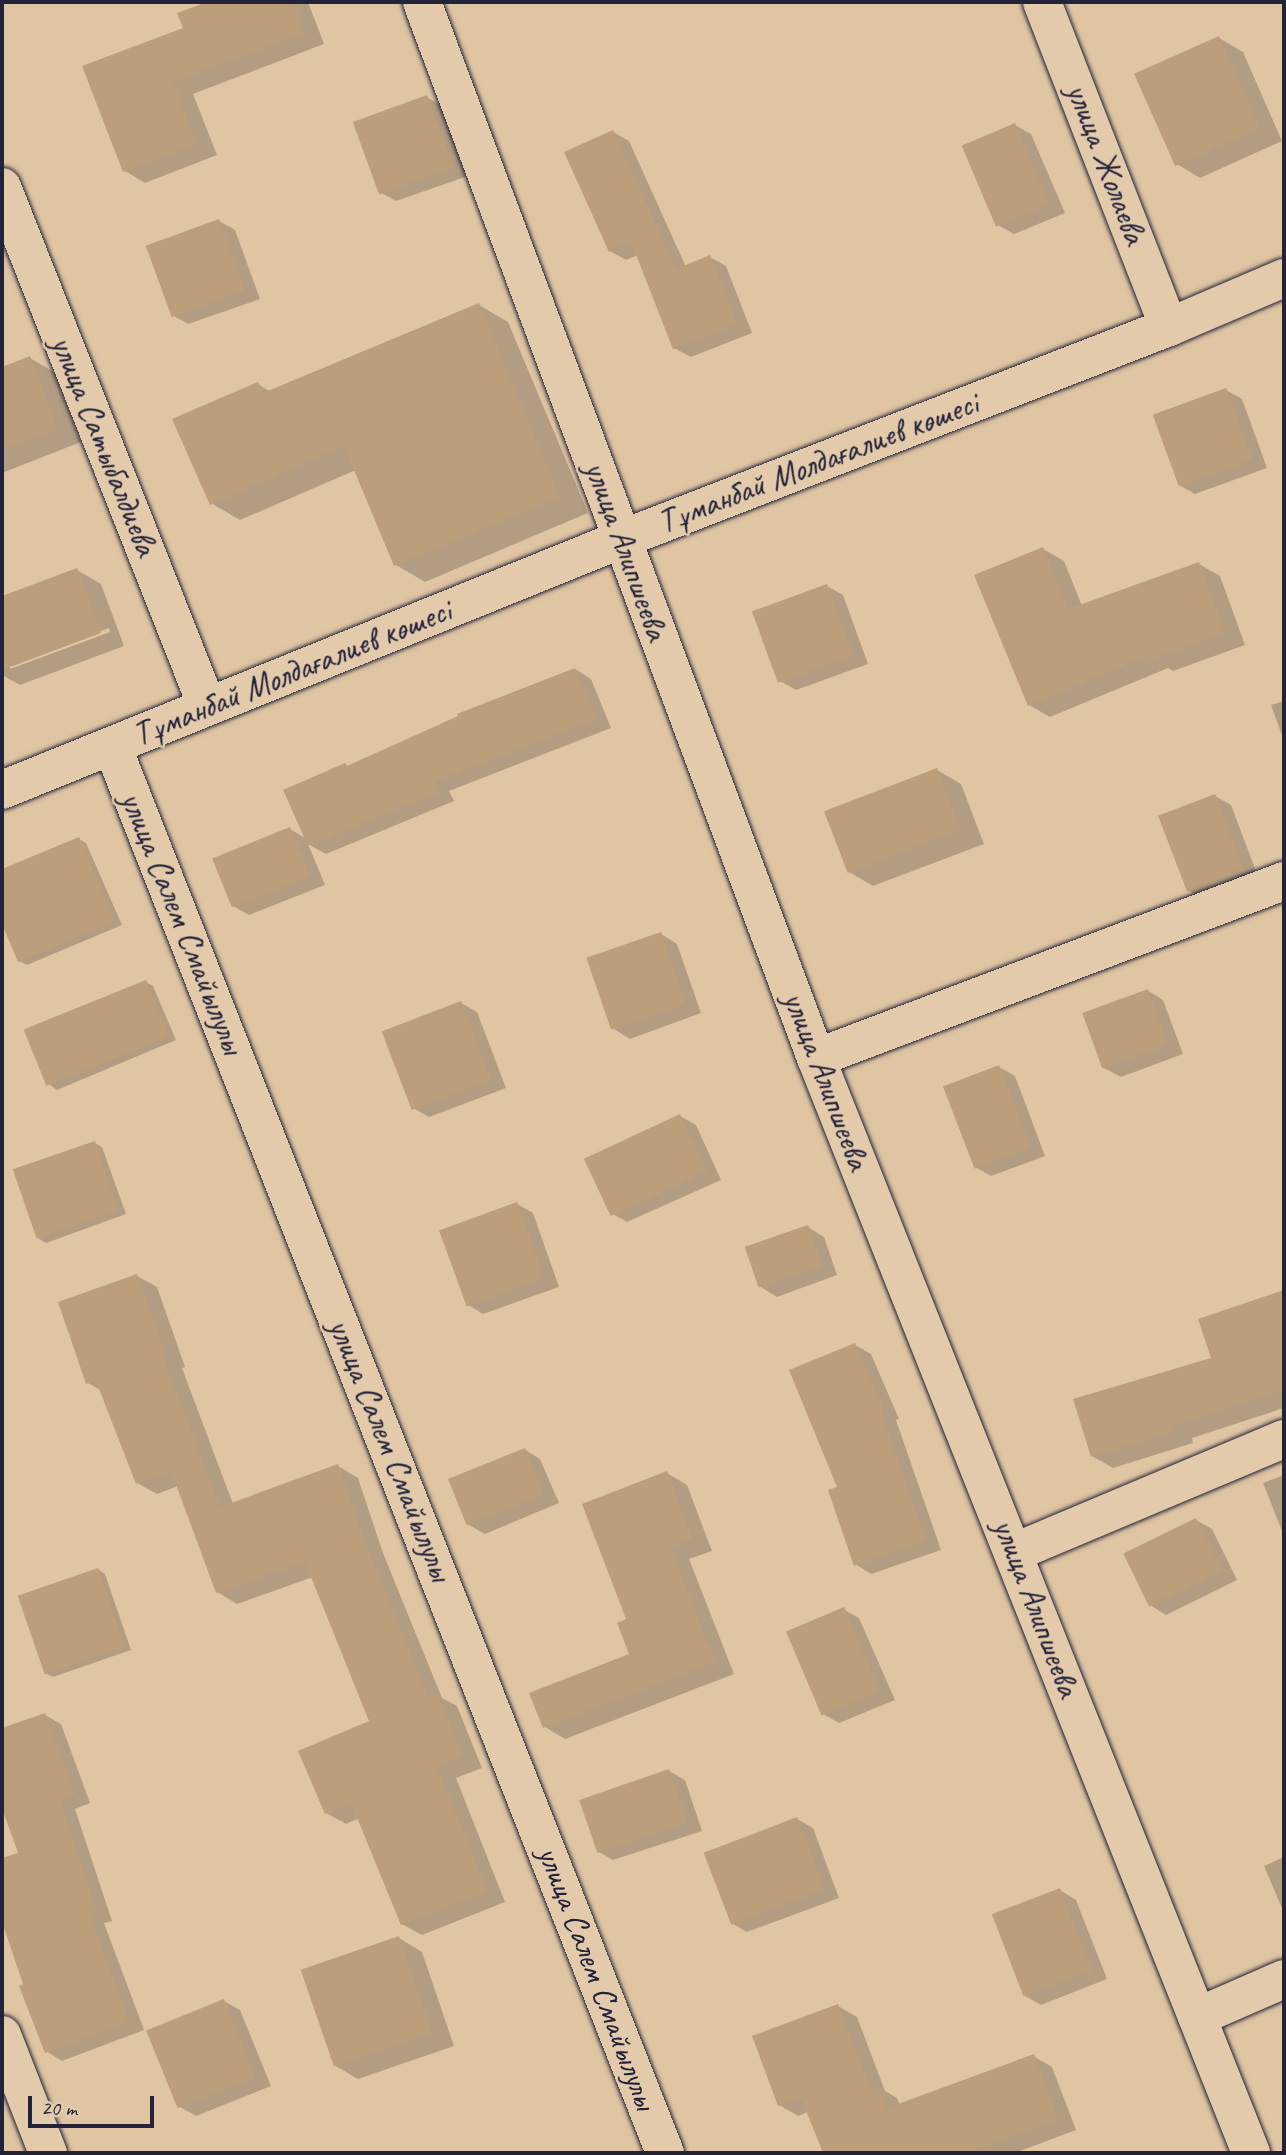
<!DOCTYPE html>
<meta charset="utf-8">
<style>
body{margin:0}
#map{position:relative;width:1286px;height:2155px;overflow:hidden;background:#e0c5a3;font-family:Caveat,sans-serif}
div>[style]{position:absolute}
.shadow>*{inset:0;background:#0003}
.building>*{inset:0;background:#bd9e7b;transform-origin:0 0}
.roads{filter:drop-shadow(0 0 2px #22223b) drop-shadow(0 0 2px #22223b)}
.minor>*{height:38px;margin:-19px;padding:0 19px;transform-origin:19px;border-radius:19px;background:#e3caab}
span{translate:-50% -50%;white-space:nowrap;text-align:center;line-height:1.15;-webkit-text-stroke:5px #e3caab;paint-order:stroke}
.street-label{font-size:33px;color:#22223b}
.frame{position:absolute;inset:0;border:4px solid #22223b;pointer-events:none}
.scale{position:absolute;left:28px;top:2096px;width:126px;height:32px;box-sizing:border-box;border:4px solid #22223b;border-top:0;padding-left:9px;font-size:21px;line-height:24px;white-space:nowrap;color:#22223b;-webkit-text-stroke:5px #e3caab;paint-order:stroke}
</style>
<div id="map">
<div class="shadow">
<div style="clip-path:polygon(212px 2px,308px 2px,324px 44px,193px 94px,217px 155px,145px 183px,125px 171px,185px 29px,179px 14px)"></div>
<div style="clip-path:polygon(1219px 38px,1243px 52px,1282px 141px,1200px 178px,1177px 164px)"></div>
<div style="clip-path:polygon(427px 97px,443px 107px,468px 176px,396px 201px,380px 192px)"></div>
<div style="clip-path:polygon(1015px 125px,1031px 134px,1065px 213px,1014px 234px,998px 225px)"></div>
<div style="clip-path:polygon(613px 132px,629px 141px,686px 267px,710px 257px,726px 266px,752px 333px,691px 357px,674px 348px,638px 255px,626px 260px,610px 251px)"></div>
<div style="clip-path:polygon(219px 221px,235px 230px,260px 299px,188px 324px,172px 315px)"></div>
<div style="clip-path:polygon(479px 305px,508px 322px,588px 513px,425px 582px,396px 565px,356px 470px,240px 520px,211px 503px,258px 384px,271px 392px)"></div>
<div style="clip-path:polygon(30px 358px,54px 372px,81px 442px,2px 473px,2px 369px)"></div>
<div style="clip-path:polygon(1226px 390px,1242px 399px,1267px 468px,1195px 494px,1179px 485px)"></div>
<div style="clip-path:polygon(1043px 549px,1064px 561px,1082px 606px,1199px 564px,1220px 576px,1245px 645px,1173px 671px,1168px 668px,1050px 717px,1029px 705px)"></div>
<div style="clip-path:polygon(evenodd,77px 570px,101px 584px,124px 646px,20px 685px,2px 675px,2px 598px,77px 570px,109px 628px,110px 632px,10px 669px,10px 665px,109px 628px)"></div>
<div style="clip-path:polygon(827px 586px,843px 595px,868px 664px,796px 690px,780px 681px)"></div>
<div style="clip-path:polygon(575px 669px,591px 679px,611px 728px,449px 791px,454px 801px,326px 854px,308px 844px,325px 885px,249px 915px,233px 906px,290px 829px,307px 839px,349px 767px)"></div>
<div style="clip-path:polygon(1284px 701px,1284px 741px,1271px 705px)"></div>
<div style="clip-path:polygon(937px 770px,961px 784px,984px 844px,873px 886px,849px 872px)"></div>
<div style="clip-path:polygon(1215px 796px,1231px 805px,1259px 879px,1205px 900px,1189px 891px)"></div>
<div style="clip-path:polygon(79px 839px,86px 843px,122px 925px,27px 965px,19px 961px,2px 920px,2px 871px)"></div>
<div style="clip-path:polygon(661px 934px,677px 944px,701px 1013px,630px 1039px,614px 1029px)"></div>
<div style="clip-path:polygon(146px 982px,153px 986px,176px 1040px,57px 1090px,50px 1085px)"></div>
<div style="clip-path:polygon(1147px 990px,1163px 1000px,1183px 1054px,1121px 1077px,1104px 1068px)"></div>
<div style="clip-path:polygon(461px 1003px,477px 1012px,506px 1088px,429px 1117px,413px 1108px)"></div>
<div style="clip-path:polygon(999px 1067px,1015px 1076px,1045px 1156px,991px 1176px,975px 1167px)"></div>
<div style="clip-path:polygon(680px 1116px,696px 1125px,721px 1180px,627px 1222px,611px 1213px)"></div>
<div style="clip-path:polygon(95px 1143px,102px 1147px,126px 1214px,46px 1243px,38px 1238px)"></div>
<div style="clip-path:polygon(517px 1204px,533px 1213px,559px 1287px,483px 1314px,467px 1304px)"></div>
<div style="clip-path:polygon(808px 1227px,824px 1237px,837px 1275px,777px 1297px,761px 1287px)"></div>
<div style="clip-path:polygon(137px 1276px,157px 1287px,185px 1367px,182px 1368px,233px 1504px,338px 1466px,358px 1478px,383px 1553px,442px 1698px,457px 1706px,482px 1768px,456px 1778px,505px 1902px,422px 1935px,402px 1924px,360px 1818px,346px 1824px,326px 1813px,372px 1722px,313px 1577px,237px 1604px,217px 1592px,178px 1486px,157px 1494px,137px 1483px,102px 1391px,88px 1383px)"></div>
<div style="clip-path:polygon(1284px 1292px,1284px 1408px,1192px 1438px,1193px 1443px,1113px 1468px,1092px 1456px,1214px 1359px,1200px 1320px)"></div>
<div style="clip-path:polygon(855px 1345px,871px 1354px,899px 1419px,896px 1420px,941px 1550px,871px 1574px,855px 1564px,840px 1488px)"></div>
<div style="clip-path:polygon(524px 1449px,540px 1459px,559px 1503px,485px 1534px,469px 1525px)"></div>
<div style="clip-path:polygon(667px 1473px,687px 1485px,712px 1551px,689px 1559px,734px 1674px,565px 1739px,545px 1727px,631px 1655px,629px 1620px)"></div>
<div style="clip-path:polygon(1284px 1475px,1284px 1536px,1263px 1483px)"></div>
<div style="clip-path:polygon(1196px 1520px,1212px 1529px,1237px 1580px,1166px 1615px,1150px 1605px)"></div>
<div style="clip-path:polygon(98px 1569px,105px 1574px,131px 1650px,53px 1677px,45px 1673px)"></div>
<div style="clip-path:polygon(843px 1609px,859px 1618px,895px 1700px,839px 1723px,823px 1714px)"></div>
<div style="clip-path:polygon(45px 1715px,61px 1724px,90px 1803px,75px 1809px,112px 1921px,104px 1923px,144px 2030px,62px 2061px,46px 2051px,2px 1916px,2px 1860px,21px 1854px,2px 1803px,2px 1730px)"></div>
<div style="clip-path:polygon(669px 1771px,685px 1780px,702px 1831px,613px 1860px,597px 1851px)"></div>
<div style="clip-path:polygon(797px 1819px,813px 1828px,839px 1898px,747px 1932px,731px 1923px)"></div>
<div style="clip-path:polygon(1284px 1857px,1284px 1913px,1264px 1866px)"></div>
<div style="clip-path:polygon(1060px 1890px,1076px 1900px,1107px 1979px,1041px 2005px,1025px 1996px)"></div>
<div style="clip-path:polygon(399px 1938px,422px 1952px,454px 2046px,358px 2079px,334px 2065px)"></div>
<div style="clip-path:polygon(224px 2001px,240px 2010px,271px 2086px,196px 2116px,180px 2107px)"></div>
<div style="clip-path:polygon(838px 2006px,857px 2017px,885px 2091px,897px 2098px,900px 2106px,1033px 2056px,1052px 2067px,1076px 2130px,1015px 2153px,825px 2153px,808px 2112px,798px 2116px,779px 2105px)"></div>
</div>
<div class="building">
<div style="clip-path:polygon(207px 2px,293px 2px,305px 33px,173px 82px,197px 144px,123px 172px,82px 66px,183px 28px,177px 13px)"></div>
<div style="left:1219px;top:36px;width:101px;height:93px;rotate:66deg"></div>
<div style="left:427px;top:95px;width:77px;height:79px;rotate:70deg"></div>
<div style="left:1015px;top:123px;width:88px;height:58px;rotate:67deg"></div>
<div style="clip-path:polygon(613px 130px,676px 269px,710px 255px,737px 324px,673px 349px,631px 242px,609px 252px,564px 152px)"></div>
<div style="left:219px;top:219px;width:76px;height:78px;rotate:70deg"></div>
<div style="clip-path:polygon(479px 303px,560px 497px,394px 566px,344px 446px,210px 505px,172px 419px,258px 382px,263px 393px)"></div>
<div style="clip-path:polygon(30px 356px,58px 429px,2px 451px,2px 367px)"></div>
<div style="left:1226px;top:388px;width:76px;height:78px;rotate:70deg"></div>
<div style="clip-path:polygon(1043px 547px,1068px 609px,1199px 562px,1225px 633px,1150px 660px,1149px 655px,1028px 706px,974px 575px)"></div>
<div style="clip-path:polygon(77px 568px,101px 633px,2px 670px,2px 596px)"></div>
<div style="left:827px;top:584px;width:76px;height:80px;rotate:70deg"></div>
<div style="clip-path:polygon(575px 668px,596px 719px,434px 782px,439px 792px,308px 846px,283px 790px,345px 763px,347px 766px,458px 716px,457px 714px)"></div>
<div style="left:937px;top:768px;width:66px;height:121px;rotate:69deg"></div>
<div style="left:1215px;top:794px;width:81px;height:61px;rotate:69deg"></div>
<div style="left:290px;top:827px;width:53px;height:84px;rotate:68deg"></div>
<div style="clip-path:polygon(79px 837px,115px 921px,18px 962px,2px 924px,2px 869px)"></div>
<div style="left:661px;top:932px;width:76px;height:79px;rotate:71deg"></div>
<div style="left:146px;top:980px;width:61px;height:132px;rotate:68deg"></div>
<div style="left:1148px;top:989px;width:59px;height:70px;rotate:70deg"></div>
<div style="left:461px;top:1001px;width:84px;height:85px;rotate:69deg"></div>
<div style="left:999px;top:1065px;width:88px;height:60px;rotate:69deg"></div>
<div style="left:680px;top:1114px;width:63px;height:106px;rotate:65deg"></div>
<div style="left:95px;top:1141px;width:73px;height:87px;rotate:71deg"></div>
<div style="left:517px;top:1202px;width:81px;height:83px;rotate:70deg"></div>
<div style="left:808px;top:1225px;width:43px;height:67px;rotate:71deg"></div>
<div style="clip-path:polygon(137px 1274px,166px 1356px,163px 1357px,220px 1507px,338px 1464px,364px 1540px,428px 1697px,437px 1693px,463px 1756px,437px 1767px,487px 1891px,401px 1925px,351px 1803px,325px 1814px,298px 1751px,369px 1721px,305px 1562px,216px 1593px,171px 1471px,136px 1484px,96px 1381px,86px 1384px,58px 1302px)"></div>
<div style="clip-path:polygon(1284px 1290px,1284px 1389px,1172px 1426px,1173px 1432px,1091px 1457px,1073px 1399px,1211px 1358px,1198px 1319px)"></div>
<div style="clip-path:polygon(855px 1343px,884px 1410px,881px 1411px,926px 1541px,854px 1566px,828px 1490px,837px 1487px,789px 1370px)"></div>
<div style="left:525px;top:1448px;width:50px;height:83px;rotate:68deg"></div>
<div style="clip-path:polygon(667px 1471px,692px 1539px,670px 1548px,715px 1662px,543px 1728px,529px 1693px,629px 1654px,617px 1623px,626px 1619px,582px 1504px)"></div>
<div style="left:1196px;top:1518px;width:59px;height:81px;rotate:64deg"></div>
<div style="left:98px;top:1568px;width:83px;height:85px;rotate:71deg"></div>
<div style="left:844px;top:1607px;width:91px;height:63px;rotate:67deg"></div>
<div style="clip-path:polygon(45px 1713px,75px 1794px,60px 1800px,97px 1912px,89px 1914px,129px 2021px,45px 2053px,19px 1986px,23px 1984px,2px 1922px,2px 1858px,18px 1853px,2px 1808px,2px 1728px)"></div>
<div style="left:669px;top:1769px;width:56px;height:95px;rotate:71deg"></div>
<div style="left:797px;top:1817px;width:77px;height:100px;rotate:69deg"></div>
<div style="left:1060px;top:1888px;width:88px;height:73px;rotate:69deg"></div>
<div style="left:399px;top:1936px;width:102px;height:104px;rotate:71deg"></div>
<div style="left:224px;top:1999px;width:84px;height:84px;rotate:68deg"></div>
<div style="clip-path:polygon(838px 2004px,870px 2089px,878px 2086px,887px 2108px,1034px 2054px,1058px 2119px,968px 2153px,823px 2153px,801px 2098px,778px 2106px,752px 2036px)"></div>
</div>
<div class="roads">
<div class="minor">
<div style="left:422px;top:2px;width:1127px;rotate:69.54deg"></div>
<div style="left:816px;top:1058px;width:1178px;rotate:68.33deg"></div>
<div style="left:1042px;top:2px;width:349px;rotate:68.7deg"></div>
<div style="left:2px;top:187px;width:558px;rotate:68.45deg"></div>
<div style="left:113px;top:748px;width:1510px;rotate:68.55deg"></div>
<div style="left:2px;top:790px;width:669px;rotate:-22.04deg"></div>
<div style="left:622px;top:539px;width:587px;rotate:-21.18deg"></div>
<div style="left:1169px;top:327px;width:125px;rotate:-23.1deg"></div>
<div style="left:816px;top:1058px;width:500px;rotate:-20.72deg"></div>
<div style="left:1015px;top:1552px;width:292px;rotate:-22.8deg"></div>
<div style="left:1197px;top:2017px;width:95px;rotate:-23.6deg"></div>
<div style="left:2px;top:2035px;width:127px;rotate:68.7deg"></div>
</div>
</div>
<div class="street-label">
<span style="left:1106px;top:164px;rotate:69deg">улица Жолаева</span>
<span style="left:104px;top:446px;rotate:68deg">улица Сатыбалдиева</span>
<span style="left:818px;top:463px;rotate:-21deg">Тұманбай Молдағалиев көшесі</span>
<span style="left:626px;top:551px;rotate:70deg">улица Алипшеева</span>
<span style="left:292px;top:673px;rotate:-22deg">Тұманбай Молдағалиев көшесі</span>
<span style="left:182px;top:923px;rotate:68deg">улица Салем Смайылулы</span>
<span style="left:826px;top:1081px;rotate:69deg">улица Алипшеева</span>
<span style="left:390px;top:1450px;rotate:68deg">улица Салем Смайылулы</span>
<span style="left:1036px;top:1608px;rotate:69deg">улица Алипшеева</span>
<span style="left:597px;top:1978px;rotate:69deg">улица Салем Смайылулы</span>
</div>
<div class="frame"></div>
<div class="scale">20 m</div>
</div>
